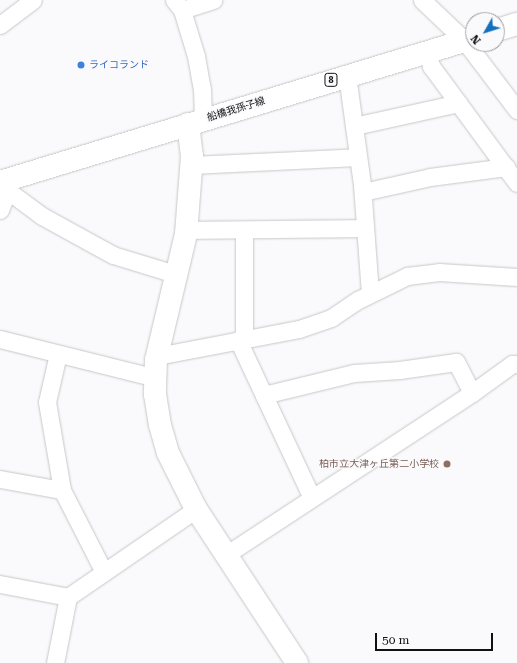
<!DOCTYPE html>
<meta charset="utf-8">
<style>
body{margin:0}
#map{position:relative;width:517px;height:663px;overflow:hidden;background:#fafafc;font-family:"Roboto Serif","Noto Sans JP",serif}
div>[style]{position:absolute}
.roads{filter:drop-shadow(0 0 1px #c6c7c9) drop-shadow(0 0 1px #c6c7c9)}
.minor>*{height:17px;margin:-8.5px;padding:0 8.5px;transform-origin:8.5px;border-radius:8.5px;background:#fff}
.tertiary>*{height:22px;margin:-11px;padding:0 11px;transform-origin:11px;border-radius:11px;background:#fff}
.primary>*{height:22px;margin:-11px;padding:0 11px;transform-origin:11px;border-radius:11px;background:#fff}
.dots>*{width:11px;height:11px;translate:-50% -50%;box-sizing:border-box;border:2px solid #fafafc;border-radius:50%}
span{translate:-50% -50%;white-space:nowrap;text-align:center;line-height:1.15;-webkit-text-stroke:3px #fafafc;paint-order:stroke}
.shield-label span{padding:1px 3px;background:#fafafc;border:1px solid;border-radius:3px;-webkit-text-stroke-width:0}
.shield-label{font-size:9px;color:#111112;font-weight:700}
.shop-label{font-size:10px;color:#366cbe}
.left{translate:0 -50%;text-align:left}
.street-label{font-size:10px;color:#111112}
.education-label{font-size:10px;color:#785e54}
.right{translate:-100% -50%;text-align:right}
.north{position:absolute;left:465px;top:12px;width:40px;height:40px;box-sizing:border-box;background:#fafafc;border:1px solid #9d9d9e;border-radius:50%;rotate:231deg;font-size:11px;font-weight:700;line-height:16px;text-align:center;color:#111112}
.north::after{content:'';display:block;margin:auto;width:14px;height:18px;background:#1470bd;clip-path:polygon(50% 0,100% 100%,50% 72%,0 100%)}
.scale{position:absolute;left:375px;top:633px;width:118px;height:18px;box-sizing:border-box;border:2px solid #111112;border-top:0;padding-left:5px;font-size:12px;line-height:14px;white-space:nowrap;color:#111112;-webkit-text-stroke:3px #fafafc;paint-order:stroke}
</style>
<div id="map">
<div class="roads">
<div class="minor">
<div style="left:174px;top:0;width:13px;rotate:51deg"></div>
<div style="left:182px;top:10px;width:48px;rotate:73.1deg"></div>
<div style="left:196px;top:56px;width:34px;rotate:80deg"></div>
<div style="left:202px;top:89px;width:30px;rotate:88deg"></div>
<div style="left:422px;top:0;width:58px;rotate:43.6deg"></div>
<div style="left:464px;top:40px;width:88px;rotate:52.9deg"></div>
<div style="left:182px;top:10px;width:33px;rotate:-18deg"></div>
<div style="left:0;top:25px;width:41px;rotate:-37.1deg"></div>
<div style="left:427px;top:51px;width:16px;rotate:75deg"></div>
<div style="left:431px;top:66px;width:145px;rotate:53.7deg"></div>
<div style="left:347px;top:75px;width:111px;rotate:82.2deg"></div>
<div style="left:362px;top:185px;width:109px;rotate:85.8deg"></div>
<div style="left:354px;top:126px;width:107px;rotate:-12.4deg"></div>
<div style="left:191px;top:165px;width:167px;rotate:-2.7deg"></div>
<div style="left:0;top:185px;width:52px;rotate:36.4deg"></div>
<div style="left:42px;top:216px;width:81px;rotate:28.8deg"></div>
<div style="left:113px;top:255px;width:68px;rotate:17.1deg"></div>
<div style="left:363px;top:192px;width:69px;rotate:-12.6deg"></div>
<div style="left:430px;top:177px;width:77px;rotate:-7.5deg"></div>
<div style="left:0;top:210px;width:19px;rotate:-69deg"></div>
<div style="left:186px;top:230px;width:179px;rotate:-0.6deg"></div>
<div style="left:244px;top:231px;width:108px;rotate:90deg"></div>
<div style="left:0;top:339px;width:161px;rotate:14deg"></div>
<div style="left:238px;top:340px;width:174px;rotate:64.9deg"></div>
<div style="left:58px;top:354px;width:49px;rotate:102.9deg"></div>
<div style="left:47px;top:402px;width:89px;rotate:80.3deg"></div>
<div style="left:62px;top:490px;width:92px;rotate:62.9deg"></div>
<div style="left:157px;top:356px;width:145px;rotate:-10.8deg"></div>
<div style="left:299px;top:329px;width:34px;rotate:-19deg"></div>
<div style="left:331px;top:318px;width:32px;rotate:-34deg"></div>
<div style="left:358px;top:300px;width:55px;rotate:-26.1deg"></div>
<div style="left:407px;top:276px;width:32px;rotate:-7deg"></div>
<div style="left:439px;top:272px;width:78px;rotate:3.7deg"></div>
<div style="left:472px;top:393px;width:49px;rotate:-35.9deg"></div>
<div style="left:512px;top:364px;width:5px"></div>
<div style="left:0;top:479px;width:63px;rotate:10.1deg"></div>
<div style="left:224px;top:556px;width:297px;rotate:-33.3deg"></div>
<div style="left:472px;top:393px;width:35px;rotate:-117deg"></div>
<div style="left:456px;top:362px;width:57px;rotate:171.9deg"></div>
<div style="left:400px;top:370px;width:46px;rotate:176.3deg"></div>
<div style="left:354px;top:373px;width:93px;rotate:166.3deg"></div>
<div style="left:0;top:584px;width:69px;rotate:10.8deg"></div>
<div style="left:55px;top:663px;width:67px;rotate:-78.9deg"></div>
<div style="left:68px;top:597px;width:155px;rotate:-34.5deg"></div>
</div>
<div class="tertiary">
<div style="left:188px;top:124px;width:32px;rotate:83deg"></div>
<div style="left:192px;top:156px;width:78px;rotate:94.4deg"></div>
<div style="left:186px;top:234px;width:130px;rotate:103.4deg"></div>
<div style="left:156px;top:360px;width:34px;rotate:92deg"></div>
<div style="left:155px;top:394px;width:31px;rotate:81deg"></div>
<div style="left:160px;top:425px;width:29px;rotate:74deg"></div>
<div style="left:168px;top:453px;width:63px;rotate:63.4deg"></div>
<div style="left:196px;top:509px;width:184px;rotate:56.7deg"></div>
</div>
<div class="primary">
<div style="left:497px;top:30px;width:21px;rotate:-17deg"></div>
<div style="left:0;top:182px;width:494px;rotate:-16.9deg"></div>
</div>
</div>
<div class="dots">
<div style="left:81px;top:65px;background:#3f7fe0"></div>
<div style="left:447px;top:464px;background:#8d6e63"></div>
</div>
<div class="shield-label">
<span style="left:331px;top:80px">8</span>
</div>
<div class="shop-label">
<span class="left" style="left:89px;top:65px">ライコランド</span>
</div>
<div class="street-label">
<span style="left:236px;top:109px;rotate:-17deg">船橋我孫子線</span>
</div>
<div class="education-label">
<span class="right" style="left:439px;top:464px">柏市立大津ヶ丘第二小学校</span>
</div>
<div class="north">N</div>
<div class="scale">50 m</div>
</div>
